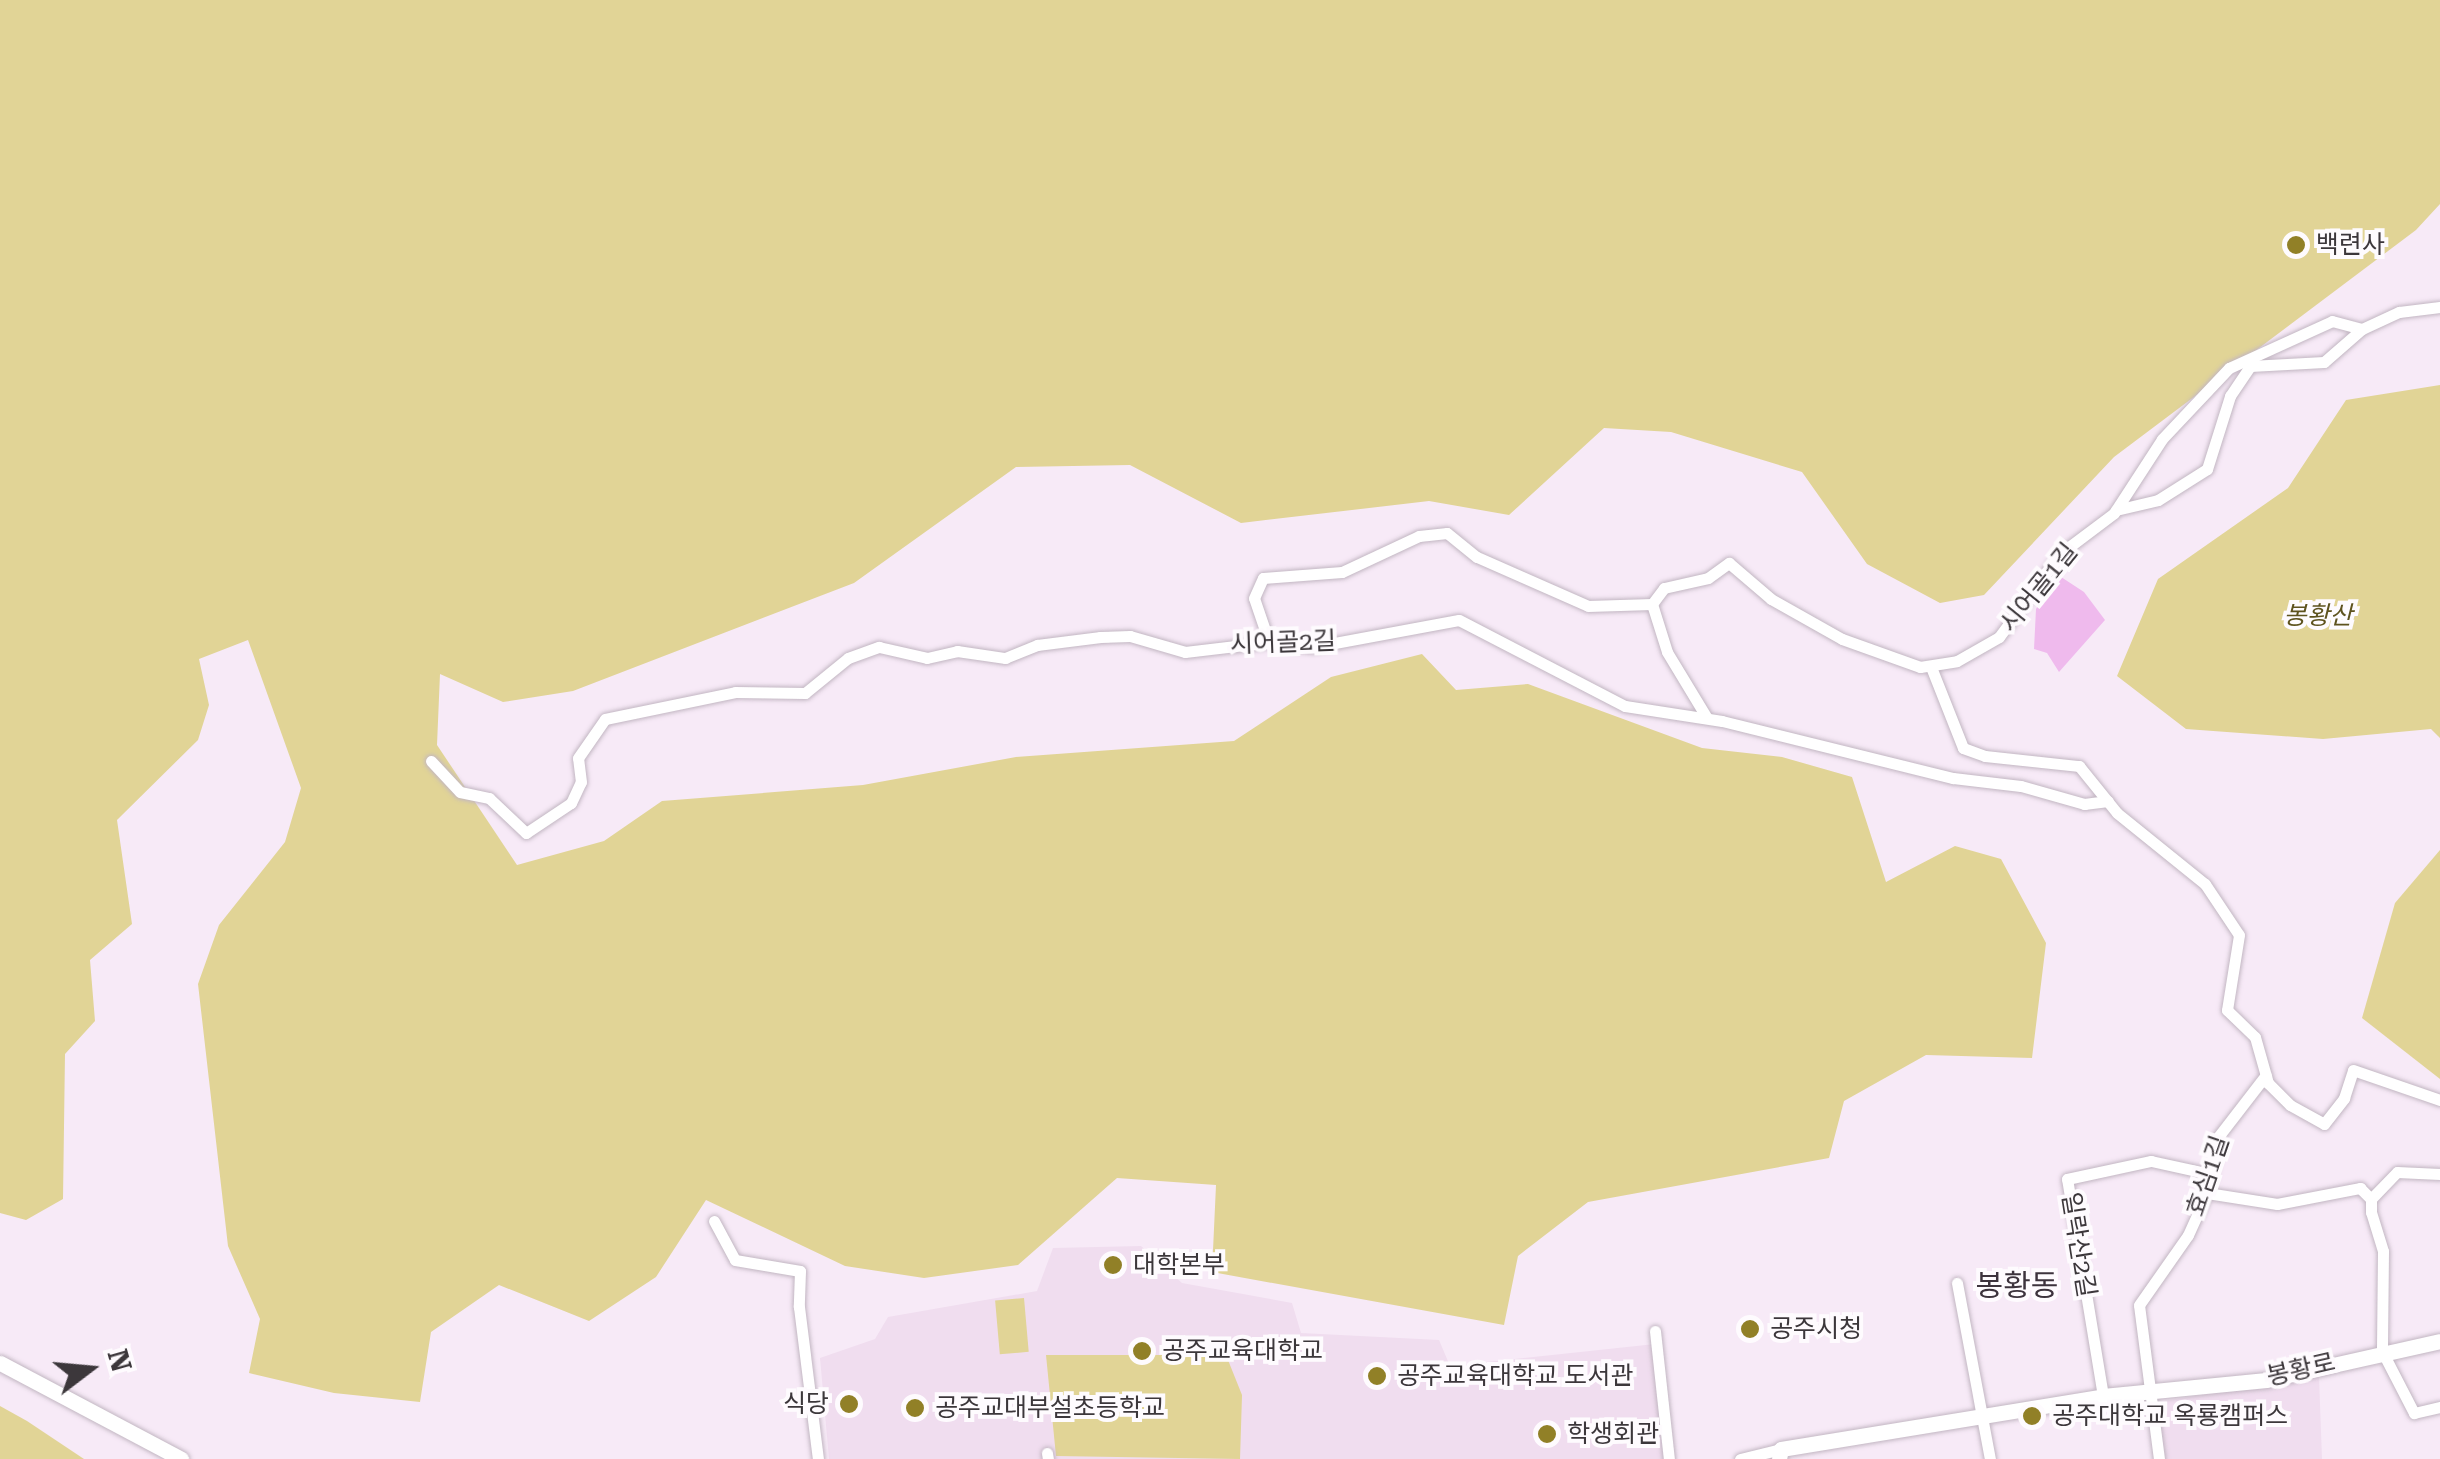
<!DOCTYPE html>
<meta charset="utf-8">
<style>
body{margin:0}
#map{position:relative;width:2440px;height:1459px;overflow:hidden;background:#f7eaf7;font-family:"Roboto Serif","Noto Sans KR",serif}
div>[style]{position:absolute}
.built>*{inset:0;background:#f0ddef}
.green>*{inset:0;background:#e1d496;transform-origin:0 0}
.water>*{inset:0;background:#efbaed}
.roads{filter:drop-shadow(0 0 2px #c2b6c2) drop-shadow(0 0 2px #c2b6c2)}
.minor>*{height:11px;margin:-5.5px;padding:0 5.5px;transform-origin:5.5px;border-radius:5.5px;background:#fff}
.secondary>*{height:15px;margin:-7.5px;padding:0 7.5px;transform-origin:7.5px;border-radius:7.5px;background:#fff}
.dots>*{width:28px;height:28px;translate:-50% -50%;box-sizing:border-box;border:5px solid #fefbfe;border-radius:50%}
span{translate:-50% -50%;white-space:nowrap;text-align:center;line-height:1.15;-webkit-text-stroke:8px #fefbfe;paint-order:stroke}
.poi-label{font-size:25px;color:#3c373b}
.left{translate:0 -50%;text-align:left}
.right{translate:-100% -50%;text-align:right}
.street-label{font-size:25px;color:#3c373b}
.park-label{font-size:25px;color:#5e531f;font-style:italic}
.quarter-label{font-size:30px;color:#3d333d}
.north{position:absolute;left:40px;top:1319px;width:100px;height:100px;-webkit-text-stroke:8px #fefbfe;paint-order:stroke;rotate:74deg;font-size:28px;font-weight:700;line-height:40px;text-align:center;color:#3c373b}
.north::after{content:'';display:block;margin:auto;width:35px;height:45px;background:#3c373b;clip-path:polygon(50% 0,100% 100%,50% 72%,0 100%)}
</style>
<div id="map">
<div class="built">
<div style="clip-path:polygon(1141px 1246px,1182px 1283px,1292px 1303px,1301px 1333px,1439px 1340px,1450px 1366px,1655px 1344px,1666px 1459px,829px 1459px,820px 1358px,875px 1339px,888px 1317px,1037px 1291px,1053px 1248px)"></div>
<div style="clip-path:polygon(2319px 1377px,2322px 1459px,2165px 1459px,2157px 1402px)"></div>
</div>
<div class="green">
<div style="clip-path:polygon(0 0,2440px 0,2440px 204px,2416px 230px,2114px 457px,1984px 595px,1940px 603px,1867px 564px,1802px 472px,1671px 432px,1604px 428px,1509px 515px,1429px 501px,1241px 523px,1130px 465px,1016px 467px,854px 583px,573px 691px,503px 702px,440px 674px,437px 745px,517px 865px,604px 841px,662px 801px,863px 785px,1016px 757px,1234px 741px,1331px 677px,1422px 654px,1456px 690px,1528px 684px,1702px 748px,1782px 757px,1852px 777px,1886px 882px,1955px 846px,2001px 859px,2046px 943px,2032px 1058px,1926px 1055px,1844px 1101px,1829px 1158px,1588px 1202px,1518px 1256px,1504px 1325px,1212px 1272px,1216px 1185px,1117px 1178px,1018px 1265px,924px 1278px,845px 1266px,706px 1200px,656px 1277px,589px 1321px,499px 1285px,431px 1332px,420px 1402px,334px 1393px,249px 1373px,260px 1319px,228px 1246px,198px 984px,219px 925px,285px 842px,301px 788px,248px 640px,199px 659px,209px 705px,198px 740px,117px 820px,132px 924px,90px 960px,95px 1021px,65px 1054px,63px 1199px,26px 1220px,0 1213px)"></div>
<div style="clip-path:polygon(2440px 385px,2440px 738px,2431px 729px,2323px 739px,2186px 729px,2117px 676px,2158px 579px,2288px 488px,2346px 400px)"></div>
<div style="clip-path:polygon(2440px 850px,2440px 1079px,2362px 1018px,2395px 903px)"></div>
<div style="left:1024px;top:1298px;width:54px;height:29px;rotate:85deg"></div>
<div style="clip-path:polygon(1046px 1355px,1226px 1355px,1242px 1395px,1240px 1459px,1056px 1456px)"></div>
<div style="clip-path:polygon(0 1406px,27px 1421px,84px 1459px,0 1459px)"></div>
</div>
<div class="water">
<div style="clip-path:polygon(2058px 575px,2084px 592px,2105px 620px,2059px 672px,2047px 653px,2034px 649px,2036px 609px)"></div>
</div>
<div class="roads">
<div class="minor">
<div style="left:2116px;top:510px;width:43px;rotate:-13.4deg"></div>
<div style="left:2158px;top:500px;width:58px;rotate:-32.3deg"></div>
<div style="left:2207px;top:469px;width:77px;rotate:-72.5deg"></div>
<div style="left:2230px;top:396px;width:36px;rotate:-56deg"></div>
<div style="left:2250px;top:366px;width:74px;rotate:-3.1deg"></div>
<div style="left:2324px;top:362px;width:50px;rotate:-41deg"></div>
<div style="left:1652px;top:604px;width:50px;rotate:72.6deg"></div>
<div style="left:1667px;top:652px;width:77px;rotate:58.8deg"></div>
<div style="left:1269px;top:642px;width:46px;rotate:-108.8deg"></div>
<div style="left:1254px;top:598px;width:22px;rotate:-66deg"></div>
<div style="left:1263px;top:578px;width:79px;rotate:-4.3deg"></div>
<div style="left:1342px;top:572px;width:85px;rotate:-25.1deg"></div>
<div style="left:1419px;top:536px;width:28px;rotate:-6deg"></div>
<div style="left:1447px;top:533px;width:38px;rotate:39deg"></div>
<div style="left:1477px;top:557px;width:121px;rotate:23.8deg"></div>
<div style="left:1588px;top:606px;width:64px;rotate:-1.8deg"></div>
<div style="left:1652px;top:604px;width:20px;rotate:-53deg"></div>
<div style="left:1664px;top:588px;width:45px;rotate:-12.8deg"></div>
<div style="left:1708px;top:578px;width:26px;rotate:-36deg"></div>
<div style="left:1729px;top:563px;width:55px;rotate:40.6deg"></div>
<div style="left:1771px;top:599px;width:81px;rotate:29.4deg"></div>
<div style="left:1842px;top:639px;width:83px;rotate:19.7deg"></div>
<div style="left:1920px;top:667px;width:37px;rotate:-9deg"></div>
<div style="left:1957px;top:661px;width:48px;rotate:-29.7deg"></div>
<div style="left:1999px;top:637px;width:104px;rotate:-53.6deg"></div>
<div style="left:2061px;top:553px;width:66px;rotate:-37deg"></div>
<div style="left:2114px;top:513px;width:88px;rotate:-57deg"></div>
<div style="left:2162px;top:439px;width:98px;rotate:-46.7deg"></div>
<div style="left:2229px;top:368px;width:113px;rotate:-24.5deg"></div>
<div style="left:2332px;top:321px;width:31px;rotate:15deg"></div>
<div style="left:2362px;top:329px;width:41px;rotate:-24.7deg"></div>
<div style="left:2399px;top:312px;width:41px;rotate:-7deg"></div>
<div style="left:1931px;top:667px;width:87px;rotate:68.4deg"></div>
<div style="left:1963px;top:748px;width:23px;rotate:20deg"></div>
<div style="left:1985px;top:756px;width:95px;rotate:6.1deg"></div>
<div style="left:2079px;top:766px;width:60px;rotate:51deg"></div>
<div style="left:2117px;top:813px;width:113px;rotate:38.9deg"></div>
<div style="left:2205px;top:884px;width:61px;rotate:56.3deg"></div>
<div style="left:2239px;top:935px;width:76px;rotate:99.1deg"></div>
<div style="left:2227px;top:1010px;width:39px;rotate:44deg"></div>
<div style="left:2255px;top:1037px;width:48px;rotate:74.2deg"></div>
<div style="left:2268px;top:1083px;width:31px;rotate:45deg"></div>
<div style="left:2290px;top:1105px;width:39px;rotate:29deg"></div>
<div style="left:2324px;top:1124px;width:33px;rotate:-52deg"></div>
<div style="left:2344px;top:1098px;width:29px;rotate:-72deg"></div>
<div style="left:2353px;top:1070px;width:92px;rotate:19deg"></div>
<div style="left:431px;top:761px;width:42px;rotate:46.9deg"></div>
<div style="left:460px;top:792px;width:30px;rotate:12deg"></div>
<div style="left:489px;top:798px;width:51px;rotate:43.4deg"></div>
<div style="left:526px;top:833px;width:54px;rotate:-33.7deg"></div>
<div style="left:571px;top:803px;width:23px;rotate:-65deg"></div>
<div style="left:581px;top:782px;width:24px;rotate:-97deg"></div>
<div style="left:578px;top:758px;width:47px;rotate:-55.3deg"></div>
<div style="left:605px;top:719px;width:133px;rotate:-11.7deg"></div>
<div style="left:735px;top:692px;width:70px;rotate:0.8deg"></div>
<div style="left:805px;top:693px;width:55px;rotate:-39.1deg"></div>
<div style="left:848px;top:658px;width:33px;rotate:-20deg"></div>
<div style="left:879px;top:647px;width:49px;rotate:12.9deg"></div>
<div style="left:927px;top:658px;width:31px;rotate:-13deg"></div>
<div style="left:957px;top:651px;width:49px;rotate:8.3deg"></div>
<div style="left:1005px;top:658px;width:35px;rotate:-22deg"></div>
<div style="left:1037px;top:645px;width:64px;rotate:-7.2deg"></div>
<div style="left:1100px;top:637px;width:30px;rotate:-2deg"></div>
<div style="left:1130px;top:636px;width:57px;rotate:16.2deg"></div>
<div style="left:1185px;top:652px;width:85px;rotate:-6.8deg"></div>
<div style="left:1269px;top:642px;width:44px;rotate:6.5deg"></div>
<div style="left:1313px;top:647px;width:148px;rotate:-10.5deg"></div>
<div style="left:1459px;top:620px;width:187px;rotate:27.4deg"></div>
<div style="left:1625px;top:706px;width:98px;rotate:8.8deg"></div>
<div style="left:1722px;top:721px;width:238px;rotate:13.9deg"></div>
<div style="left:1953px;top:778px;width:68px;rotate:6.7deg"></div>
<div style="left:2021px;top:786px;width:66px;rotate:15.9deg"></div>
<div style="left:2084px;top:804px;width:24px;rotate:-7deg"></div>
<div style="left:2440px;top:1174px;width:43px;rotate:-177.3deg"></div>
<div style="left:2397px;top:1172px;width:37px;rotate:134deg"></div>
<div style="left:2371px;top:1199px;width:13px;rotate:90deg"></div>
<div style="left:2371px;top:1212px;width:41px;rotate:72.9deg"></div>
<div style="left:2383px;top:1251px;width:100px;rotate:90.6deg"></div>
<div style="left:2382px;top:1351px;width:70px;rotate:62.7deg"></div>
<div style="left:2414px;top:1413px;width:27px;rotate:-13deg"></div>
<div style="left:2207px;top:1193px;width:71px;rotate:8.9deg"></div>
<div style="left:2277px;top:1204px;width:85px;rotate:-10.9deg"></div>
<div style="left:2360px;top:1188px;width:16px;rotate:45deg"></div>
<div style="left:714px;top:1221px;width:44px;rotate:61.7deg"></div>
<div style="left:735px;top:1260px;width:66px;rotate:9.6deg"></div>
<div style="left:800px;top:1271px;width:36px;rotate:92deg"></div>
<div style="left:799px;top:1307px;width:153px;rotate:82.9deg"></div>
<div style="left:1957px;top:1283px;width:179px;rotate:79.4deg"></div>
<div style="left:1655px;top:1331px;width:129px;rotate:83.8deg"></div>
<div style="left:2103px;top:1396px;width:220px;rotate:-99.4deg"></div>
<div style="left:2067px;top:1179px;width:86px;rotate:-12.1deg"></div>
<div style="left:2151px;top:1161px;width:60px;rotate:12.4deg"></div>
<div style="left:1047px;top:1453px;width:6px;rotate:81deg"></div>
<div style="left:1740px;top:1459px;width:42px;rotate:-13.7deg"></div>
<div style="left:2159px;top:1459px;width:155px;rotate:-97.4deg"></div>
<div style="left:2139px;top:1305px;width:85px;rotate:-55deg"></div>
<div style="left:2188px;top:1235px;width:46px;rotate:-65.7deg"></div>
<div style="left:2207px;top:1193px;width:57px;rotate:-78.9deg"></div>
<div style="left:2218px;top:1137px;width:78px;rotate:-52.3deg"></div>
</div>
<div class="secondary">
<div style="left:0;top:1363px;width:205px;rotate:27.9deg"></div>
<div style="left:1779px;top:1459px;width:10px;rotate:-79deg"></div>
<div style="left:1781px;top:1449px;width:326px;rotate:-9.3deg"></div>
<div style="left:2103px;top:1396px;width:164px;rotate:-5.6deg"></div>
<div style="left:2266px;top:1380px;width:178px;rotate:-12.6deg"></div>
</div>
</div>
<div class="dots">
<div style="left:2296px;top:245px;background:#918027"></div>
<div style="left:1113px;top:1265px;background:#918027"></div>
<div style="left:1750px;top:1329px;background:#918027"></div>
<div style="left:1142px;top:1351px;background:#918027"></div>
<div style="left:1377px;top:1376px;background:#918027"></div>
<div style="left:849px;top:1404px;background:#918027"></div>
<div style="left:915px;top:1408px;background:#918027"></div>
<div style="left:2032px;top:1416px;background:#918027"></div>
<div style="left:1547px;top:1434px;background:#918027"></div>
</div>
<div class="poi-label">
<span class="left" style="left:2316px;top:245px">백련사</span>
<span class="left" style="left:1133px;top:1265px">대학본부</span>
<span class="left" style="left:1770px;top:1329px">공주시청</span>
<span class="left" style="left:1162px;top:1351px">공주교육대학교</span>
<span class="left" style="left:1397px;top:1376px">공주교육대학교 도서관</span>
<span class="right" style="left:829px;top:1404px">식당</span>
<span class="left" style="left:935px;top:1408px">공주교대부설초등학교</span>
<span class="left" style="left:2052px;top:1416px">공주대학교 옥룡캠퍼스</span>
<span class="left" style="left:1567px;top:1434px">학생회관</span>
</div>
<div class="street-label">
<span style="left:2039px;top:588px;rotate:-51deg">시어골1길</span>
<span style="left:1283px;top:643px;rotate:-2deg">시어골2길</span>
<span style="left:2208px;top:1176px;rotate:-71deg">효심1길</span>
<span style="left:2078px;top:1245px;rotate:81deg">일락산2길</span>
<span style="left:2301px;top:1370px;rotate:-13deg">봉황로</span>
</div>
<div class="park-label">
<span style="left:2318px;top:616px">봉황산</span>
</div>
<div class="quarter-label">
<span style="left:2017px;top:1286px">봉황동</span>
</div>
<div class="north">N</div>
</div>
